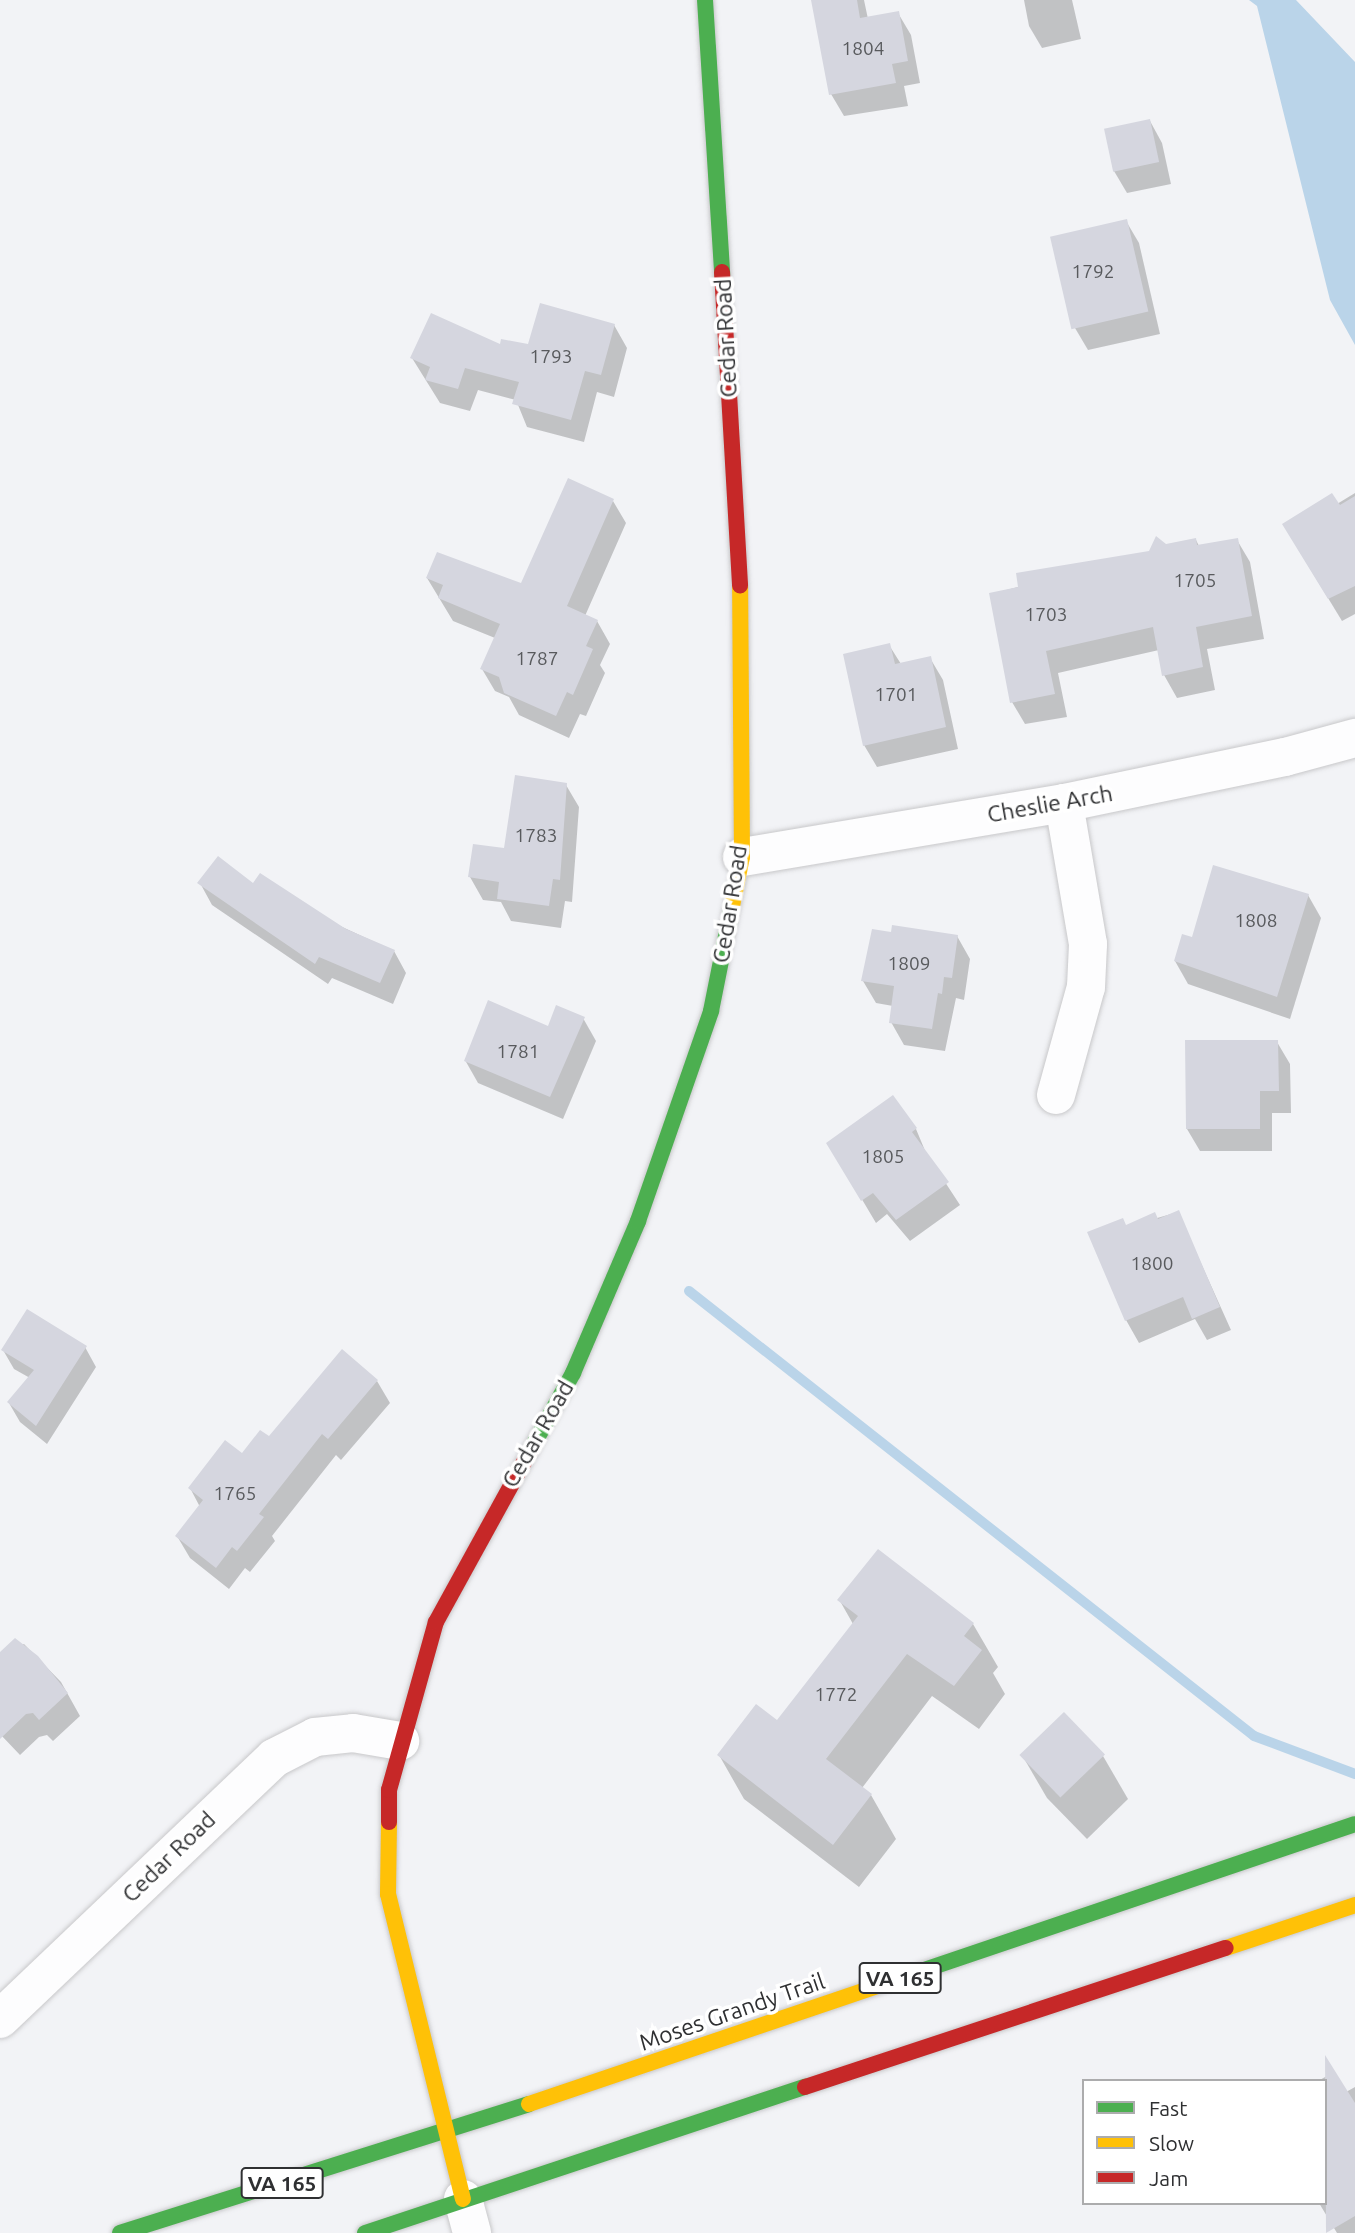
<!DOCTYPE html>
<style>
body{margin:0}
#map{position:relative;width:1355px;height:2233px;overflow:hidden;background:#f2f3f6;font-family:Ubuntu,sans-serif}
div>[style]{position:absolute}
.water>*{inset:0;background:#bad4e9}
.shadow>*{inset:0;background:#0003}
.stream>*{height:10px;margin:-5px;padding:0 5px;transform-origin:5px;border-radius:5px;background:#bad4e9}
.building>*{inset:0;background:#d5d6df;transform-origin:0 0}
.roads{filter:drop-shadow(0 0 2px #c8c8ca) drop-shadow(0 0 2px #c8c8ca)}
.street>*{height:38px;margin:-19px;padding:0 19px;transform-origin:19px;border-radius:19px;background:#fdfdfe}
.fast>*{height:16px;margin:-8px;padding:0 8px;transform-origin:8px;border-radius:8px;background:#4caf50}
.slow>*{height:16px;margin:-8px;padding:0 8px;transform-origin:8px;border-radius:8px;background:#ffc107}
.jam>*{height:16px;margin:-8px;padding:0 8px;transform-origin:8px;border-radius:8px;background:#c62828}
span{translate:-50% -50%;white-space:nowrap;text-align:center;line-height:1.15;-webkit-text-stroke:7px #fff;paint-order:stroke}
.number-label{font-size:19px;color:#585a5d}
.number-label span{-webkit-text-stroke-width:0}
.shield-label span{padding:2px 5px;background:#fff;border:2px solid;border-radius:5px;-webkit-text-stroke-width:0}
.shield-label{font-size:21px;color:#2f3032;font-weight:700}
.street-label{font-size:23px;color:#2f3032}
.legend{position:absolute;left:1082px;top:2079px;width:245px;height:126px;box-sizing:border-box;background:#fff;border:2px solid #acacad;margin:0;padding:9px 12px;list-style:none;font-size:21px;color:#2f3032}
.legend li{display:flex;align-items:center;gap:14px;height:35px}
.legend b{width:35px;border:2px solid #acacad}
</style>
<div id="map">
<div class="water">
<div style="clip-path:polygon(1249px 0,1296px 0,1355px 62px,1355px 345px,1330px 300px,1257px 6px)"></div>
</div>
<div class="shadow">
<div style="clip-path:polygon(813px 0,864px 0,868px 19px,898px 13px,911px 35px,920px 83px,904px 86px,908px 106px,844px 116px,831px 94px)"></div>
<div style="clip-path:polygon(1024px 0,1072px 0,1081px 39px,1042px 48px,1029px 26px)"></div>
<div style="clip-path:polygon(1150px 121px,1162px 143px,1171px 184px,1127px 193px,1114px 171px)"></div>
<div style="clip-path:polygon(1126px 221px,1139px 243px,1160px 334px,1088px 350px,1075px 328px)"></div>
<div style="clip-path:polygon(614px 325px,627px 348px,614px 397px,597px 392px,584px 442px,527px 427px,516px 400px,478px 390px,470px 411px,440px 403px,412px 358px,530px 346px)"></div>
<div style="clip-path:polygon(1355px 493px,1355px 614px,1342px 621px,1297px 547px,1337px 504px)"></div>
<div style="clip-path:polygon(613px 501px,626px 523px,585px 616px,597px 621px,610px 644px,600px 665px,605px 673px,586px 716px,580px 714px,569px 738px,519px 715px,509px 697px,495px 691px,482px 669px,495px 638px,453px 621px,427px 578px,522px 585px)"></div>
<div style="clip-path:polygon(1196px 540px,1199px 546px,1237px 540px,1250px 562px,1264px 639px,1207px 649px,1215px 690px,1177px 698px,1164px 675px,1159px 650px,1058px 673px,1067px 717px,1025px 724px,1012px 702px,991px 594px)"></div>
<div style="clip-path:polygon(889px 645px,901px 664px,930px 658px,943px 680px,958px 749px,877px 767px,864px 745px)"></div>
<div style="clip-path:polygon(566px 785px,579px 807px,572px 902px,565px 901px,561px 928px,511px 921px,501px 902px,483px 900px,470px 877px,506px 849px)"></div>
<div style="clip-path:polygon(200px 883px,254px 886px,394px 951px,406px 973px,393px 1004px,332px 978px,328px 984px,212px 905px)"></div>
<div style="clip-path:polygon(1308px 895px,1321px 918px,1290px 1019px,1188px 984px,1175px 961px,1193px 939px)"></div>
<div style="clip-path:polygon(957px 936px,970px 959px,964px 1000px,956px 998px,945px 1051px,904px 1045px,891px 1022px,893px 1006px,876px 1003px,863px 981px)"></div>
<div style="clip-path:polygon(583px 1018px,596px 1041px,563px 1119px,478px 1083px,465px 1060px)"></div>
<div style="clip-path:polygon(1277px 1042px,1290px 1064px,1291px 1113px,1272px 1113px,1272px 1151px,1200px 1151px,1187px 1129px)"></div>
<div style="clip-path:polygon(916px 1129px,926px 1153px,960px 1205px,910px 1241px,887px 1214px,876px 1223px,829px 1144px)"></div>
<div style="clip-path:polygon(1178px 1212px,1231px 1330px,1207px 1340px,1195px 1319px,1139px 1343px,1126px 1320px,1126px 1227px)"></div>
<div style="clip-path:polygon(85px 1347px,96px 1367px,47px 1444px,20px 1422px,9px 1403px,30px 1378px,14px 1369px,3px 1350px)"></div>
<div style="clip-path:polygon(377px 1381px,390px 1403px,341px 1460px,336px 1455px,272px 1536px,275px 1541px,250px 1572px,245px 1568px,229px 1589px,190px 1558px,177px 1536px,200px 1507px,190px 1488px,269px 1438px)"></div>
<div style="clip-path:polygon(840px 1601px,973px 1624px,998px 1667px,993px 1673px,1005px 1694px,979px 1729px,932px 1696px,862px 1788px,871px 1795px,896px 1839px,859px 1887px,744px 1799px,719px 1755px,777px 1723px,853px 1624px)"></div>
<div style="clip-path:polygon(24px 1644px,61px 1682px,80px 1716px,53px 1741px,47px 1735px,39px 1737px,20px 1755px,0 1734px,0 1655px)"></div>
<div style="clip-path:polygon(1022px 1755px,1103px 1756px,1128px 1799px,1087px 1839px,1047px 1798px)"></div>
<div style="clip-path:polygon(1334px 2072px,1346px 2092px,1355px 2087px,1355px 2233px,1337px 2233px,1319px 2203px,1325px 2203px,1325px 2081px,1318px 2081px)"></div>
</div>
<div class="stream">
<div style="left:689px;top:1291px;width:719px;rotate:38.22deg"></div>
<div style="left:1254px;top:1736px;width:108px;rotate:20.6deg"></div>
</div>
<div class="building">
<div style="clip-path:polygon(811px 0,857px 0,860px 18px,899px 11px,908px 61px,892px 64px,896px 83px,829px 95px)"></div>
<div style="left:1150px;top:119px;width:44px;height:47px;rotate:78deg"></div>
<div style="left:1127px;top:219px;width:95px;height:79px;rotate:77deg"></div>
<div style="clip-path:polygon(540px 303px,615px 324px,601px 375px,585px 371px,571px 420px,512px 404px,519px 382px,465px 368px,458px 389px,425px 380px,430px 367px,410px 358px,431px 313px,500px 344px,501px 339px,528px 344px)"></div>
<div style="clip-path:polygon(568px 478px,614px 499px,567px 606px,598px 620px,586px 646px,593px 649px,573px 695px,567px 692px,556px 716px,504px 693px,499px 677px,480px 669px,500px 624px,438px 598px,443px 585px,426px 578px,437px 552px,521px 583px)"></div>
<div style="clip-path:polygon(1332px 493px,1340px 505px,1355px 496px,1355px 586px,1328px 599px,1282px 524px)"></div>
<div style="clip-path:polygon(1156px 536px,1166px 544px,1196px 538px,1197px 545px,1238px 538px,1252px 616px,1196px 627px,1203px 667px,1162px 676px,1153px 627px,1046px 651px,1055px 694px,1010px 703px,989px 593px,1018px 587px,1016px 573px,1149px 551px)"></div>
<div style="clip-path:polygon(890px 643px,895px 664px,931px 656px,946px 727px,863px 746px,843px 654px)"></div>
<div style="clip-path:polygon(515px 775px,567px 783px,560px 880px,553px 879px,549px 906px,497px 899px,499px 882px,468px 877px,473px 844px,504px 848px)"></div>
<div style="clip-path:polygon(218px 856px,253px 883px,260px 873px,346px 929px,395px 950px,380px 983px,319px 957px,315px 964px,197px 883px)"></div>
<div style="clip-path:polygon(1213px 865px,1309px 894px,1277px 997px,1174px 961px,1182px 934px,1192px 937px)"></div>
<div style="clip-path:polygon(892px 925px,958px 935px,952px 978px,944px 977px,942px 994px,938px 993px,932px 1029px,889px 1023px,894px 986px,861px 981px,872px 929px,891px 932px)"></div>
<div style="clip-path:polygon(488px 1000px,548px 1026px,556px 1005px,585px 1017px,550px 1097px,464px 1061px)"></div>
<div style="clip-path:polygon(1185px 1040px,1278px 1040px,1279px 1091px,1260px 1091px,1260px 1129px,1186px 1129px)"></div>
<div style="clip-path:polygon(893px 1095px,917px 1128px,912px 1132px,949px 1182px,896px 1220px,873px 1193px,861px 1201px,826px 1143px)"></div>
<div style="clip-path:polygon(1179px 1210px,1220px 1307px,1192px 1319px,1183px 1297px,1125px 1321px,1087px 1232px,1123px 1218px,1126px 1225px,1155px 1212px,1158px 1219px)"></div>
<div style="clip-path:polygon(27px 1309px,87px 1346px,36px 1426px,7px 1402px,34px 1370px,1px 1350px)"></div>
<div style="clip-path:polygon(342px 1349px,378px 1380px,328px 1439px,322px 1434px,259px 1514px,264px 1517px,237px 1551px,232px 1547px,216px 1568px,175px 1536px,203px 1500px,188px 1488px,225px 1440px,242px 1453px,260px 1430px,269px 1436px)"></div>
<div style="clip-path:polygon(878px 1549px,974px 1623px,964px 1636px,982px 1650px,954px 1686px,907px 1654px,826px 1759px,872px 1794px,833px 1845px,717px 1755px,756px 1704px,777px 1720px,858px 1616px,837px 1600px)"></div>
<div style="clip-path:polygon(15px 1638px,38px 1656px,68px 1693px,39px 1720px,33px 1713px,26px 1714px,0 1739px,0 1652px)"></div>
<div style="left:1064px;top:1712px;width:59px;height:62px;rotate:46deg"></div>
<div style="clip-path:polygon(1325px 2055px,1355px 2103px,1355px 2216px,1326px 2233px)"></div>
</div>
<div class="roads">
<div class="street">
<div style="left:742px;top:857px;width:326px;rotate:-9.5deg"></div>
<div style="left:1064px;top:803px;width:226px;rotate:-11.8deg"></div>
<div style="left:1285px;top:757px;width:73px;rotate:-15.2deg"></div>
<div style="left:1056px;top:1095px;width:112px;rotate:-74.5deg"></div>
<div style="left:1086px;top:987px;width:43px;rotate:-87.3deg"></div>
<div style="left:1088px;top:944px;width:143px;rotate:-99.7deg"></div>
<div style="left:0;top:2019px;width:378px;rotate:-43.6deg"></div>
<div style="left:274px;top:1758px;width:46px;rotate:-27.1deg"></div>
<div style="left:315px;top:1737px;width:38px;rotate:-6deg"></div>
<div style="left:353px;top:1733px;width:48px;rotate:9.7deg"></div>
<div style="left:463px;top:2199px;width:35px;rotate:75deg"></div>
</div>
<div class="fast">
<div style="left:705px;top:0;width:273px;rotate:86.4deg"></div>
<div style="left:530px;top:1451px;width:89px;rotate:-61.1deg"></div>
<div style="left:573px;top:1373px;width:165px;rotate:-66.8deg"></div>
<div style="left:638px;top:1221px;width:222px;rotate:-70.8deg"></div>
<div style="left:711px;top:1011px;width:102px;rotate:-78.7deg"></div>
<div style="left:921px;top:1971px;width:458px;rotate:-18.7deg"></div>
<div style="left:120px;top:2233px;width:429px;rotate:-17.5deg"></div>
<div style="left:365px;top:2233px;width:464px;rotate:-18.4deg"></div>
</div>
<div class="slow">
<div style="left:731px;top:911px;width:55px;rotate:-78.5deg"></div>
<div style="left:742px;top:857px;width:272px;rotate:-90.4deg"></div>
<div style="left:389px;top:1822px;width:72px;rotate:90.8deg"></div>
<div style="left:388px;top:1894px;width:314px;rotate:76.2deg"></div>
<div style="left:1226px;top:1948px;width:136px;rotate:-18.4deg"></div>
<div style="left:529px;top:2104px;width:414px;rotate:-18.7deg"></div>
</div>
<div class="jam">
<div style="left:722px;top:272px;width:314px;rotate:86.7deg"></div>
<div style="left:389px;top:1822px;width:32px;rotate:-90deg"></div>
<div style="left:389px;top:1790px;width:174px;rotate:-74.4deg"></div>
<div style="left:436px;top:1622px;width:195px;rotate:-61.2deg"></div>
<div style="left:805px;top:2087px;width:443px;rotate:-18.3deg"></div>
</div>
</div>
<div class="number-label">
<span style="left:863px;top:49px">1804</span>
<span style="left:1093px;top:272px">1792</span>
<span style="left:551px;top:357px">1793</span>
<span style="left:1195px;top:581px">1705</span>
<span style="left:1046px;top:615px">1703</span>
<span style="left:537px;top:659px">1787</span>
<span style="left:896px;top:695px">1701</span>
<span style="left:536px;top:836px">1783</span>
<span style="left:1256px;top:921px">1808</span>
<span style="left:909px;top:964px">1809</span>
<span style="left:518px;top:1052px">1781</span>
<span style="left:883px;top:1157px">1805</span>
<span style="left:1152px;top:1264px">1800</span>
<span style="left:235px;top:1494px">1765</span>
<span style="left:836px;top:1695px">1772</span>
</div>
<div class="shield-label">
<span style="left:900px;top:1978px">VA 165</span>
<span style="left:282px;top:2183px">VA 165</span>
</div>
<div class="street-label">
<span style="left:726px;top:338px;rotate:-93deg">Cedar Road</span>
<span style="left:1050px;top:804px;rotate:-10deg">Cheslie Arch</span>
<span style="left:730px;top:904px;rotate:-81deg">Cedar Road</span>
<span style="left:538px;top:1434px;rotate:-60deg">Cedar Road</span>
<span style="left:169px;top:1857px;rotate:-44deg">Cedar Road</span>
<span style="left:732px;top:2012px;rotate:-19deg">Moses Grandy Trail</span>
</div>
<ul class="legend">
<li><b style="height:9px;background:#4caf50"></b>Fast</li>
<li><b style="height:9px;background:#ffc107"></b>Slow</li>
<li><b style="height:9px;background:#c62828"></b>Jam</li>
</ul>
</div>
